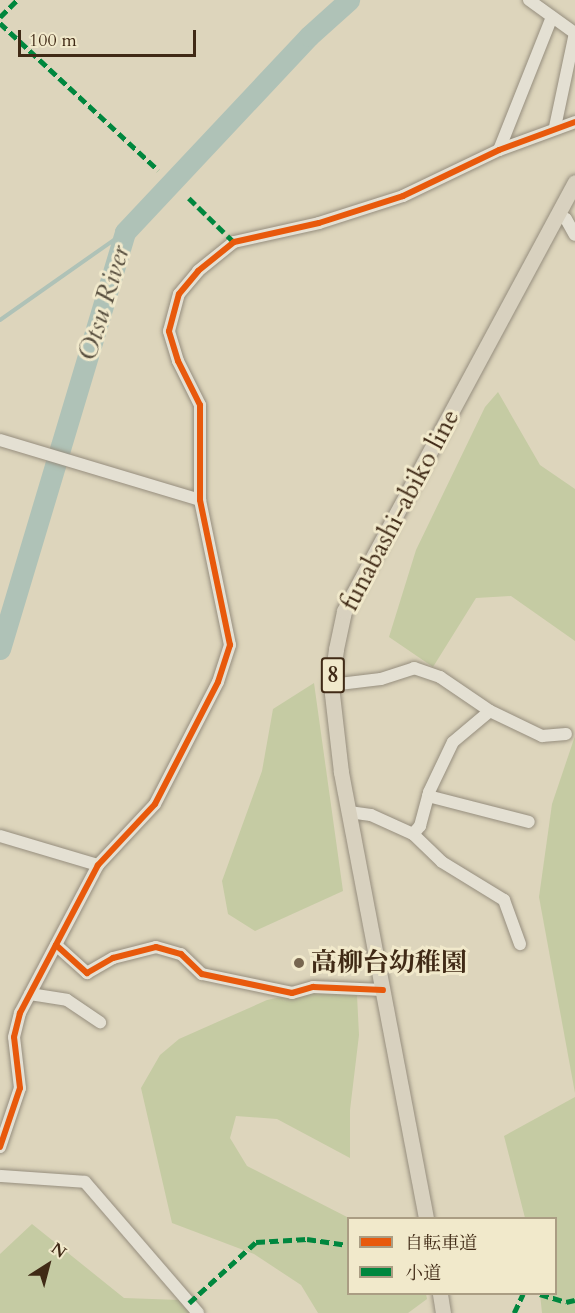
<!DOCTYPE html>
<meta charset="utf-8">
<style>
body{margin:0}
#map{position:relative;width:575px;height:1313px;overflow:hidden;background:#ddd5bc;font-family:Cardo,"Noto Serif JP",serif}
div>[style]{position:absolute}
.green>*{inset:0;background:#c5cba3}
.stream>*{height:4px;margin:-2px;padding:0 2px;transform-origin:2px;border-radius:2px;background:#afc2b7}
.river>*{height:21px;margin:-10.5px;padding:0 10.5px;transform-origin:10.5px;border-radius:10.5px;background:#afc2b7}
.roads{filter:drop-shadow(0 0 2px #968e7e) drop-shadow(0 0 2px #968e7e)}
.minor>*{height:12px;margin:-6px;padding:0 6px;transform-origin:6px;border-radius:6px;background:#e4e0d3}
.major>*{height:15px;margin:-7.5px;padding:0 7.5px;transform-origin:7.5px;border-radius:7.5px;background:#d8d1bf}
.quiet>*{height:4.5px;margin-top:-2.25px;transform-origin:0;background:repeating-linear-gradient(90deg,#00873e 0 9px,transparent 0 13.5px)}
.cycleway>*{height:6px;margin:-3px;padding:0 3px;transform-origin:3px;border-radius:3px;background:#e8590c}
.dots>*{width:16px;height:16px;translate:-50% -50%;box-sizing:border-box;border:3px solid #f1e9cb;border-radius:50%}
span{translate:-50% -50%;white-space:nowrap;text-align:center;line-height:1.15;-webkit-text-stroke:6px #f1e9cb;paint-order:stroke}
.shield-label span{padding:2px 4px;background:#f1e9cb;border:2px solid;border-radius:4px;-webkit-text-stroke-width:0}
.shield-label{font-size:24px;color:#402a16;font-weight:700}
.street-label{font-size:26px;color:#402a16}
.poi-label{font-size:26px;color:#402a16;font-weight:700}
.left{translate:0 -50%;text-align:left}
.water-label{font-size:27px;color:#574e3e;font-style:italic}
.legend{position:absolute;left:347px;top:1217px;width:210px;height:78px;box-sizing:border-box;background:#f1e9cb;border:2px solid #aa9d83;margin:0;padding:8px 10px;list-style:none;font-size:18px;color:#402a16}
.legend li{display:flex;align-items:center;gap:12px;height:30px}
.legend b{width:30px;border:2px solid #aa9d83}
.north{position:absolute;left:18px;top:1235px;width:60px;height:60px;-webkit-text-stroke:4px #f1e9cb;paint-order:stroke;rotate:36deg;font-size:16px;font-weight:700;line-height:24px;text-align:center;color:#402a16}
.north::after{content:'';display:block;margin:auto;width:21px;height:27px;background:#402a16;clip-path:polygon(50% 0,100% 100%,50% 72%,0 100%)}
.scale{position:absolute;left:18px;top:30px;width:178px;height:27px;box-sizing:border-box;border:3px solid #402a16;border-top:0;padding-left:8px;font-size:18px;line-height:21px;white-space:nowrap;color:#402a16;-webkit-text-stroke:4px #f1e9cb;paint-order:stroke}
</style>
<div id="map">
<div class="green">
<div style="clip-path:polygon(498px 392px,540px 465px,575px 489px,575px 641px,511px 596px,476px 598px,433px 667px,389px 637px,416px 550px,485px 407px)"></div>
<div style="clip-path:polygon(314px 683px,343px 891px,255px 931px,228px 914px,222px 881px,262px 771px,273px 709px)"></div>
<div style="clip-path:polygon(575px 736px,575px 1093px,539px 897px,552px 804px)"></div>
<div style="clip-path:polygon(314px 990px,357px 995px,359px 1035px,350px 1110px,350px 1158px,277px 1119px,236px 1116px,230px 1138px,247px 1166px,349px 1218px,348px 1294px,426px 1294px,427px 1299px,408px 1313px,318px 1313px,301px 1285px,254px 1254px,172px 1223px,141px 1088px,160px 1055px,179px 1039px,267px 1000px)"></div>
<div style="clip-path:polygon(575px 1097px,575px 1313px,542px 1313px,540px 1294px,556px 1294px,556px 1218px,525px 1218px,504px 1136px)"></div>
<div style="clip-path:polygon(32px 1224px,124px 1298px,180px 1300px,191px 1313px,0 1313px,0 1254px)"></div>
</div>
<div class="stream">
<div style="left:0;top:320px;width:153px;rotate:-35.1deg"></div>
</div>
<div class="river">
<div style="left:0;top:649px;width:435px;rotate:-73.3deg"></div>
<div style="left:125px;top:232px;width:269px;rotate:-46.8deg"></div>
<div style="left:309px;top:36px;width:54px;rotate:-42deg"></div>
</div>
<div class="roads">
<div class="minor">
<div style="left:529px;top:0;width:57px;rotate:35.7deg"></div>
<div style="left:555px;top:127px;width:96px;rotate:-78deg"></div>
<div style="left:499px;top:150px;width:143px;rotate:-68.3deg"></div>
<div style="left:557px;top:216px;width:9px;rotate:18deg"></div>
<div style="left:566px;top:219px;width:18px;rotate:61deg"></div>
<div style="left:0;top:440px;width:209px;rotate:16.7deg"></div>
<div style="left:331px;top:685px;width:50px;rotate:-6.8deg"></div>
<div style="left:381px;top:679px;width:35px;rotate:-18deg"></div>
<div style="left:414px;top:668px;width:28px;rotate:19deg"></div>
<div style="left:440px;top:677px;width:60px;rotate:34.2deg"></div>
<div style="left:490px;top:711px;width:58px;rotate:25.7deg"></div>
<div style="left:542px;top:736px;width:24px;rotate:-5deg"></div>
<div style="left:428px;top:796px;width:104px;rotate:14.4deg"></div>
<div style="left:349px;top:812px;width:22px;rotate:8deg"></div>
<div style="left:371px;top:815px;width:46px;rotate:24.3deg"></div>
<div style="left:413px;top:834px;width:40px;rotate:44deg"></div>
<div style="left:442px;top:862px;width:73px;rotate:31.5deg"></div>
<div style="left:504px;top:900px;width:47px;rotate:70deg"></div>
<div style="left:413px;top:834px;width:11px;rotate:-49deg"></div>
<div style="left:420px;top:826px;width:35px;rotate:-75deg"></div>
<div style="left:429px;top:792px;width:55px;rotate:-64.4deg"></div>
<div style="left:453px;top:742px;width:48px;rotate:-40deg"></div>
<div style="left:0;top:836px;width:102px;rotate:16.5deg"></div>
<div style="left:56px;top:945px;width:42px;rotate:42.1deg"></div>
<div style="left:87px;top:973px;width:30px;rotate:-30deg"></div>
<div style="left:113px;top:958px;width:44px;rotate:-14.3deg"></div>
<div style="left:156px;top:947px;width:26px;rotate:16deg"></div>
<div style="left:181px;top:954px;width:29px;rotate:44deg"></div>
<div style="left:202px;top:974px;width:92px;rotate:11.9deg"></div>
<div style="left:292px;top:993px;width:22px;rotate:-16deg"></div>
<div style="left:313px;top:987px;width:70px;rotate:2.5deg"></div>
<div style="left:30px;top:994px;width:37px;rotate:9deg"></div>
<div style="left:67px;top:1000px;width:40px;rotate:34deg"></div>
<div style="left:0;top:1147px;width:62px;rotate:-71.3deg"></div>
<div style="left:20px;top:1088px;width:51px;rotate:-96.7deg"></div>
<div style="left:14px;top:1037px;width:25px;rotate:-76deg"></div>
<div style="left:20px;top:1013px;width:167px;rotate:-62.2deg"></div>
<div style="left:98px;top:865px;width:83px;rotate:-46.9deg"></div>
<div style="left:155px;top:804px;width:137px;rotate:-62.7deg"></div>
<div style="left:218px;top:682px;width:39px;rotate:-72deg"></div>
<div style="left:230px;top:645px;width:148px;rotate:-101.7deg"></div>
<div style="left:200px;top:500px;width:95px;rotate:-90deg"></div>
<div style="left:200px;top:405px;width:49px;rotate:-116.6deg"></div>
<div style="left:178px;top:361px;width:31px;rotate:-107deg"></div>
<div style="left:169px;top:331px;width:38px;rotate:-75deg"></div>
<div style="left:179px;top:294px;width:30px;rotate:-50deg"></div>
<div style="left:198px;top:271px;width:46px;rotate:-38.9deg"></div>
<div style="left:234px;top:242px;width:87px;rotate:-12.6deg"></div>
<div style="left:319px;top:223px;width:88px;rotate:-17.8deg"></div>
<div style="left:403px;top:196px;width:106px;rotate:-25.6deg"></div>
<div style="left:499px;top:150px;width:81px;rotate:-20.2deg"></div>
<div style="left:0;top:1176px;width:85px;rotate:4deg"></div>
<div style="left:85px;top:1182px;width:173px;rotate:49.2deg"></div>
</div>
<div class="major">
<div style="left:426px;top:1218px;width:454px;rotate:-100.8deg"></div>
<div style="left:341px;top:772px;width:88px;rotate:-96.6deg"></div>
<div style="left:331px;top:685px;width:36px;rotate:-82deg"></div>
<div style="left:336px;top:649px;width:39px;rotate:-78deg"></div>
<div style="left:344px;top:611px;width:487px;rotate:-61.7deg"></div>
<div style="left:440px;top:1294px;width:19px;rotate:81deg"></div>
</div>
</div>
<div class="quiet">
<div style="left:0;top:17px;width:24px;rotate:-45deg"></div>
<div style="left:0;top:23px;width:216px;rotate:42.9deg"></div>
<div style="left:189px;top:198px;width:63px;rotate:44.4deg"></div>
<div style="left:540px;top:1294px;width:27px;rotate:17deg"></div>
<div style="left:566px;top:1302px;width:9px;rotate:-13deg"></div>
<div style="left:189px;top:1303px;width:91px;rotate:-42.3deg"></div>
<div style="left:256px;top:1242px;width:51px;rotate:-3.4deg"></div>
<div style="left:307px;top:1239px;width:41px;rotate:8.3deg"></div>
<div style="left:514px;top:1313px;width:21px;rotate:-65deg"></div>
</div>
<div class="cycleway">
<div style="left:56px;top:945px;width:42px;rotate:42.1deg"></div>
<div style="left:87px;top:973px;width:30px;rotate:-30deg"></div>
<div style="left:113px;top:958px;width:44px;rotate:-14.3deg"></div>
<div style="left:156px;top:947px;width:26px;rotate:16deg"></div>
<div style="left:181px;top:954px;width:29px;rotate:44deg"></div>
<div style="left:202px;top:974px;width:92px;rotate:11.9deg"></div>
<div style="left:292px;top:993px;width:22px;rotate:-16deg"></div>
<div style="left:313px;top:987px;width:70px;rotate:2.5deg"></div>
<div style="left:0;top:1147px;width:62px;rotate:-71.3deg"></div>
<div style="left:20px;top:1088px;width:51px;rotate:-96.7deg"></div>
<div style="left:14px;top:1037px;width:25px;rotate:-76deg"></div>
<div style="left:20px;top:1013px;width:167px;rotate:-62.2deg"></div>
<div style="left:98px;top:865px;width:83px;rotate:-46.9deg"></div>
<div style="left:155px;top:804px;width:137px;rotate:-62.7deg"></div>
<div style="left:218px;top:682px;width:39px;rotate:-72deg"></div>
<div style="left:230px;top:645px;width:148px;rotate:-101.7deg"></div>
<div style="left:200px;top:500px;width:95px;rotate:-90deg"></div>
<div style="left:200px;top:405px;width:49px;rotate:-116.6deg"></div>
<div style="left:178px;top:361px;width:31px;rotate:-107deg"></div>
<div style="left:169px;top:331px;width:38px;rotate:-75deg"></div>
<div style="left:179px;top:294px;width:30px;rotate:-50deg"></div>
<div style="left:198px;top:271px;width:46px;rotate:-38.9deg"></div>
<div style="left:234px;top:242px;width:87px;rotate:-12.6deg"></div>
<div style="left:319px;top:223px;width:88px;rotate:-17.8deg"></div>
<div style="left:403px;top:196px;width:106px;rotate:-25.6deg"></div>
<div style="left:499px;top:150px;width:81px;rotate:-20.2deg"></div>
</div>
<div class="dots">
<div style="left:299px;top:963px;background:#776650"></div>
</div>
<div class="shield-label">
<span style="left:333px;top:675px">8</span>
</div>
<div class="street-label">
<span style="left:400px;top:510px;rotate:-62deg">funabashi-abiko line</span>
</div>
<div class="poi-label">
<span class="left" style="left:311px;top:963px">高柳台幼稚園</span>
</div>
<div class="water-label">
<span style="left:104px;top:303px;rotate:-73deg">Otsu River</span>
</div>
<ul class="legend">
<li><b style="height:8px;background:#e8590c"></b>自転車道</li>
<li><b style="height:8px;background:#00873e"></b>小道</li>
</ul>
<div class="north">N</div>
<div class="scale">100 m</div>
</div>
